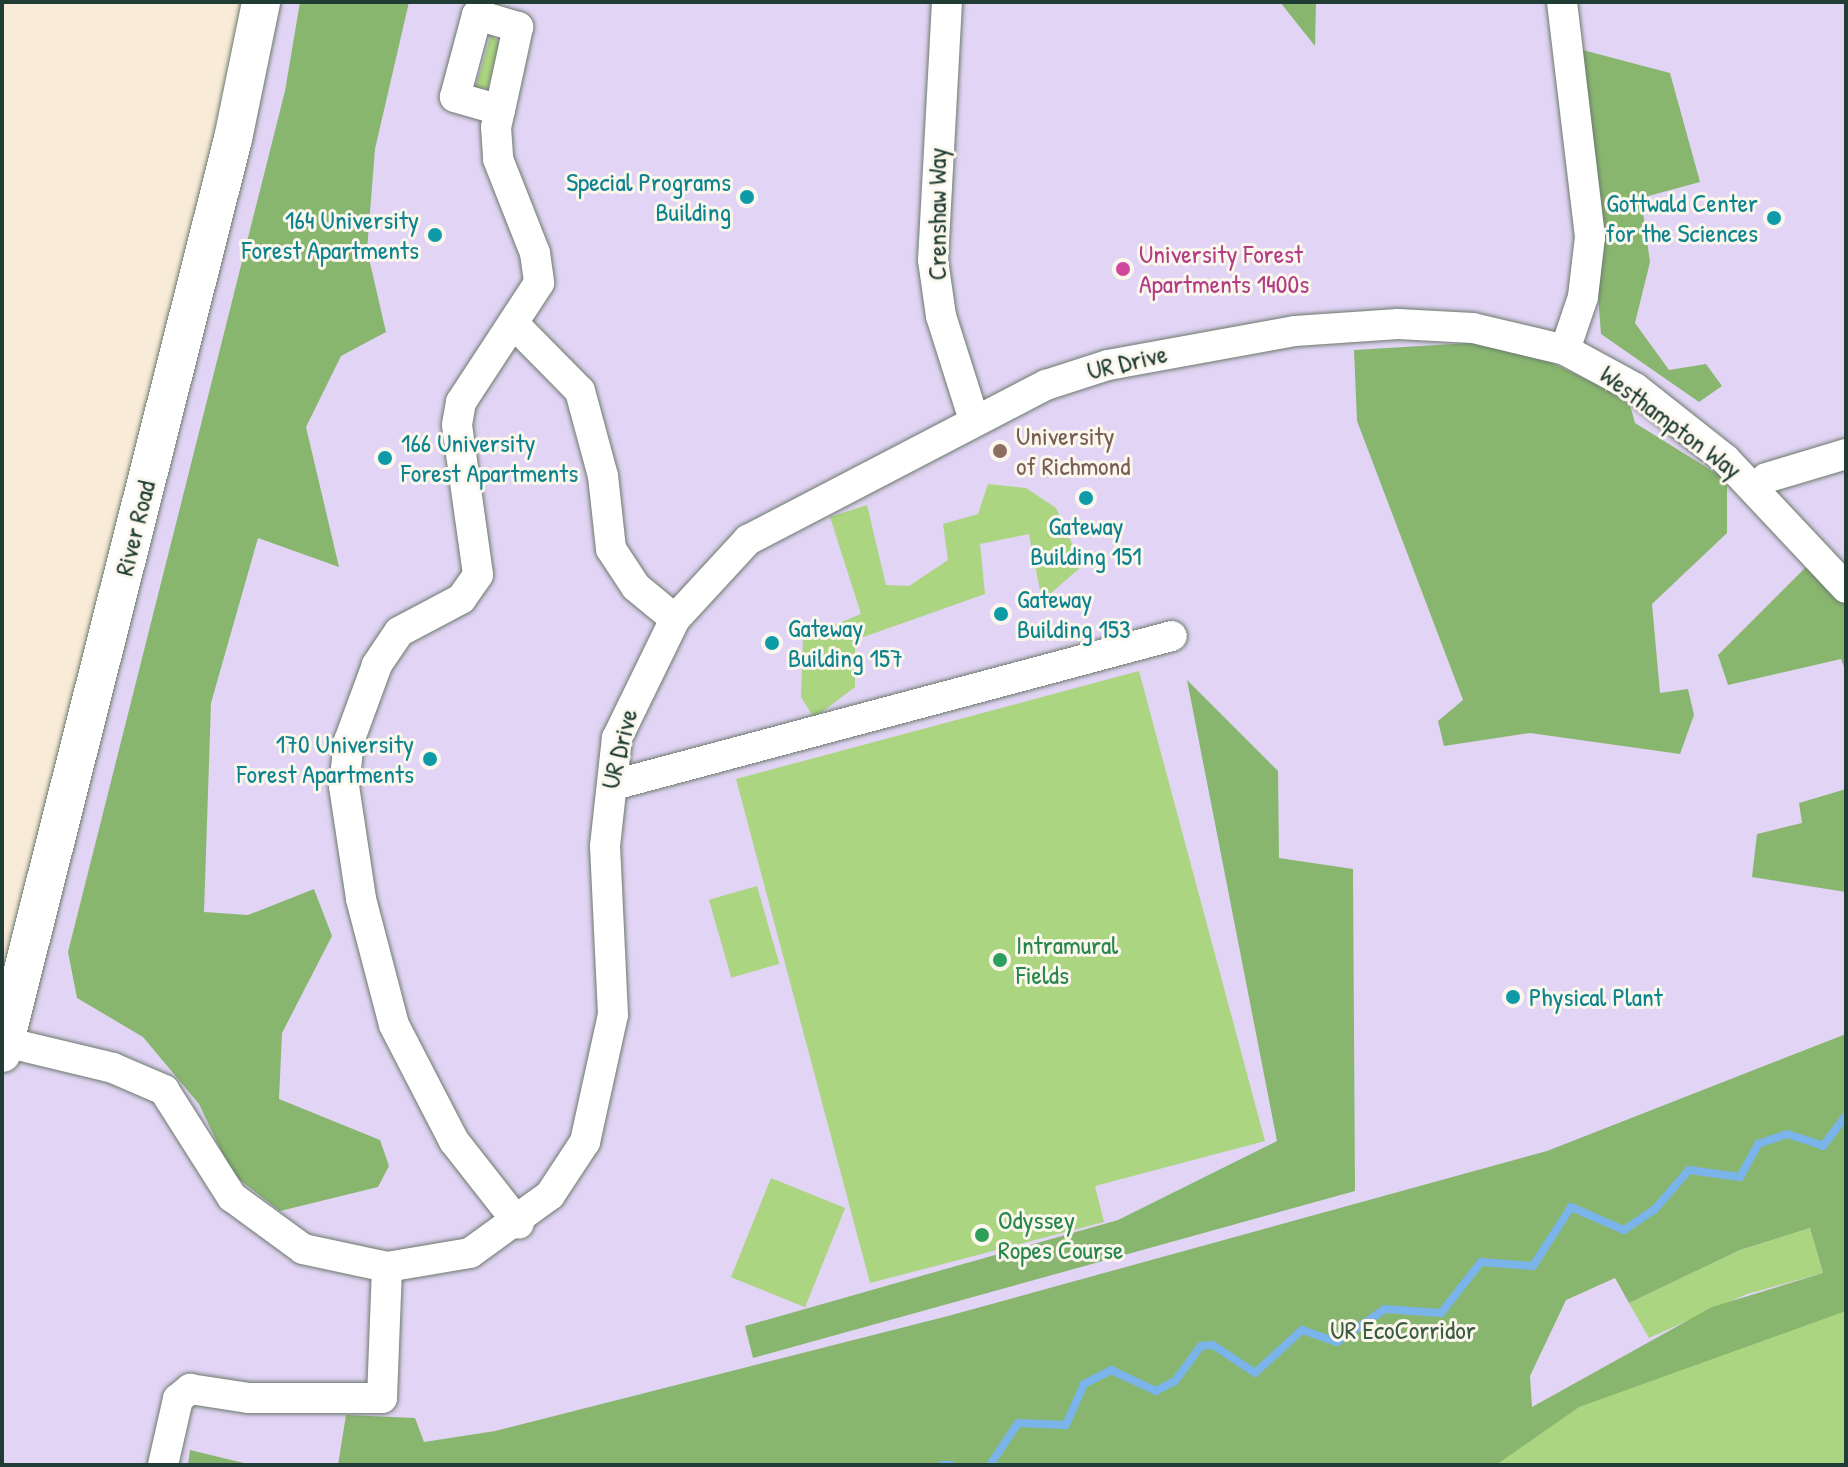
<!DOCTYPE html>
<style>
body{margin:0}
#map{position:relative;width:1848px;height:1467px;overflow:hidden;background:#f8ebd8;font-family:"Patrick Hand",sans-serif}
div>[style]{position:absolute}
.built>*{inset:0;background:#e1d4f4}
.green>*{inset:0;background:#acd581;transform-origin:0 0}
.forest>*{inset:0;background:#89b66f}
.stream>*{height:8px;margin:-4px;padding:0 4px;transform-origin:4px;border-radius:4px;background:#7bb3eb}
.roads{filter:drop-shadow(0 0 2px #6b7a6d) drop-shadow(0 0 2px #6b7a6d)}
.minor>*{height:30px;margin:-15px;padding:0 15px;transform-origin:15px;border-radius:15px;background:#fff}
.major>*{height:38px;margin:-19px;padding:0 19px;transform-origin:19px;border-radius:19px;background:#fff}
.dots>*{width:22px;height:22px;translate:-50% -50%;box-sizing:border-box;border:4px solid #fbf7ec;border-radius:50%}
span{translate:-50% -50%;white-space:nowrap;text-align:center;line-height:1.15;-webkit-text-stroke:6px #fbf7ec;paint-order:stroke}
.culture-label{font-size:26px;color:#0d838f}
.right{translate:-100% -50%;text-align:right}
.left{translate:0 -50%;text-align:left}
.street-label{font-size:26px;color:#1f3d34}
.hotel-label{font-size:26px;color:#b23c85}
.education-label{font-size:26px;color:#785e54}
.leisure-label{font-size:26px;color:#27864d}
.park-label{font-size:26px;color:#3b5b43}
.frame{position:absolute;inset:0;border:4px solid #1f3d34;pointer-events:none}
</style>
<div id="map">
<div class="built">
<div style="clip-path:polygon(261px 2px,1846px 2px,1846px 1267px,1469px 1465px,2px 1465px,2px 1053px)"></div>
</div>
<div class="green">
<div style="clip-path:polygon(491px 34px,499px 43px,488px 88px,475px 90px)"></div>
<div style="clip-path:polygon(988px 484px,1026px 488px,1056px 508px,1082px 566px,1042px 601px,1029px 534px,980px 544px,985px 594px,855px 640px,855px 687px,814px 718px,801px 697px,803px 638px,861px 614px,830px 517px,867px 505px,886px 585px,909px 586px,948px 560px,943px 524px,978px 514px)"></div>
<div style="clip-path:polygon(1139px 671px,1265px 1141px,1095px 1186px,1104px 1222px,870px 1283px,736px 779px)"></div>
<div style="left:757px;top:886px;width:81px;height:50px;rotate:74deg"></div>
<div style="left:771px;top:1178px;width:80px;height:107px;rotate:22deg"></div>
<div style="clip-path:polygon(1810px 1228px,1823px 1273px,1747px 1294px,1649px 1338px,1629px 1303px,1740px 1250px)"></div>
<div style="clip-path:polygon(1846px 1304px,1846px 1465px,1458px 1465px,1576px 1387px)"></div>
</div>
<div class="forest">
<div style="clip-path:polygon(300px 2px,409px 2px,375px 149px,367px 250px,386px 332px,341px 356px,306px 427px,339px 567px,258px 538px,211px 703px,204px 912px,248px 915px,314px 889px,332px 936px,282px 1033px,279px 1099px,380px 1140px,389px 1166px,378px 1187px,280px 1211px,232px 1174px,199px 1104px,143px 1037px,77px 998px,68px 952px,285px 91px)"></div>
<div style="clip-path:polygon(1280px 2px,1316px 2px,1315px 46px)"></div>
<div style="clip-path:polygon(1579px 49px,1670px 73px,1700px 182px,1641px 198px,1650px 262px,1635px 323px,1669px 370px,1706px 364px,1722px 386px,1699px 402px,1601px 334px)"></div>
<div style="clip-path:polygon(1470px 343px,1546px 360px,1604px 388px,1630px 405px,1635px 423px,1727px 480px,1727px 533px,1652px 604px,1660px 693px,1688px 689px,1694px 715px,1680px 754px,1530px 733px,1444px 746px,1438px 721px,1463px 700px,1357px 421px,1354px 350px)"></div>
<div style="clip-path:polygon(1807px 566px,1846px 601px,1846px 672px,1841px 659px,1728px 685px,1718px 655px)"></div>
<div style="clip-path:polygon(1187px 680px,1278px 771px,1279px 858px,1353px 869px,1355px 1191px,753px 1358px,745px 1326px,1118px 1220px,1277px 1141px)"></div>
<div style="clip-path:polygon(1846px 789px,1846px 892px,1752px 877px,1757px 834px,1802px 823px,1799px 803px)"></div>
<div style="clip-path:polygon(evenodd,1846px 1034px,1846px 1311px,1579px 1407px,1496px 1465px,338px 1465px,346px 1415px,415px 1418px,424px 1442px,495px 1431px,948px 1316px,1547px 1151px,1846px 1034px,1810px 1228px,1823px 1273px,1712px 1307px,1532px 1407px,1530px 1376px,1566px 1300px,1615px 1278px,1629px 1303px,1740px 1250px,1810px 1228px)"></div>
<div style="clip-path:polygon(190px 1450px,252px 1465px,188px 1465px)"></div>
</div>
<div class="stream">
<div style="left:942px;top:1465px;width:9px"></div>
<div style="left:990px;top:1465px;width:50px;rotate:-56.3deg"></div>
<div style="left:1018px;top:1423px;width:48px;rotate:2.4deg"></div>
<div style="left:1066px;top:1425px;width:45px;rotate:-66.3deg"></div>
<div style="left:1084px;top:1384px;width:30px;rotate:-27deg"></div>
<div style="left:1111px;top:1370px;width:50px;rotate:25deg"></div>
<div style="left:1156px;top:1391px;width:21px;rotate:-28deg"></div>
<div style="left:1175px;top:1381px;width:44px;rotate:-53.4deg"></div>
<div style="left:1201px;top:1346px;width:12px;rotate:-5deg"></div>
<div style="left:1213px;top:1345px;width:50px;rotate:33.7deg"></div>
<div style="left:1255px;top:1373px;width:64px;rotate:-42.5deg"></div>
<div style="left:1302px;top:1330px;width:37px;rotate:19deg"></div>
<div style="left:1337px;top:1342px;width:58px;rotate:-34.5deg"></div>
<div style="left:1385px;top:1309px;width:56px;rotate:4.1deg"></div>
<div style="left:1441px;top:1313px;width:65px;rotate:-51.9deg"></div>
<div style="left:1481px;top:1262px;width:52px;rotate:4.4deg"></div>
<div style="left:1533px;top:1266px;width:70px;rotate:-57.2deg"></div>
<div style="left:1571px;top:1207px;width:58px;rotate:23.5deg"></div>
<div style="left:1624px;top:1230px;width:36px;rotate:-34deg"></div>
<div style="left:1654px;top:1210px;width:53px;rotate:-48.8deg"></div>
<div style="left:1689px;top:1170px;width:51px;rotate:7.8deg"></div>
<div style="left:1740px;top:1177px;width:38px;rotate:-61deg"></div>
<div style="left:1758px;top:1144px;width:31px;rotate:-19deg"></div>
<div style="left:1787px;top:1134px;width:38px;rotate:18deg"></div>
<div style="left:1823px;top:1146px;width:39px;rotate:-53deg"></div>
</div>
<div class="roads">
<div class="minor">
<div style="left:947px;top:2px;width:258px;rotate:93.1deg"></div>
<div style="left:933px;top:260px;width:57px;rotate:81.9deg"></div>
<div style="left:941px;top:316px;width:109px;rotate:72.4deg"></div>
<div style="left:1562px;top:2px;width:237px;rotate:83.2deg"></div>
<div style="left:1590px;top:237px;width:60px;rotate:96.7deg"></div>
<div style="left:1583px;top:297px;width:56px;rotate:108.8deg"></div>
<div style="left:1565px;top:350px;width:80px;rotate:28.5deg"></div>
<div style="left:1635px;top:388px;width:115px;rotate:38.3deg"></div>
<div style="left:1725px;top:459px;width:177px;rotate:46.8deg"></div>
<div style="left:500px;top:110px;width:47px;rotate:-163.9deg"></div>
<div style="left:455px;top:97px;width:85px;rotate:-75deg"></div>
<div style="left:477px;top:15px;width:43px;rotate:16.3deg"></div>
<div style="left:518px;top:27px;width:85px;rotate:102.2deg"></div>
<div style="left:500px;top:110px;width:17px;rotate:103deg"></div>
<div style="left:496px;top:127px;width:32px;rotate:86deg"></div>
<div style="left:498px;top:159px;width:101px;rotate:68.5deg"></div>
<div style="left:535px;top:253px;width:30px;rotate:82deg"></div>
<div style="left:539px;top:283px;width:142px;rotate:123.2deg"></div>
<div style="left:461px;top:402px;width:23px;rotate:100deg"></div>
<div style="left:457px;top:425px;width:151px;rotate:82deg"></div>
<div style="left:478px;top:575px;width:29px;rotate:125deg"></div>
<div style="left:461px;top:599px;width:70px;rotate:152deg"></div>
<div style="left:399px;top:632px;width:40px;rotate:124deg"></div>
<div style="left:377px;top:665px;width:81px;rotate:110.2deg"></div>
<div style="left:349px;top:741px;width:45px;rotate:96.3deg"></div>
<div style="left:344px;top:786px;width:114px;rotate:81.4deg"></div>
<div style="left:361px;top:899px;width:130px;rotate:75.3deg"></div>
<div style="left:394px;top:1025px;width:131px;rotate:62.7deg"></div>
<div style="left:454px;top:1141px;width:105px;rotate:51.9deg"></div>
<div style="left:514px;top:324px;width:94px;rotate:45.4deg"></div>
<div style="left:580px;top:391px;width:88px;rotate:74.9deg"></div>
<div style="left:603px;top:476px;width:73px;rotate:83.7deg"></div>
<div style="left:611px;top:549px;width:45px;rotate:56.7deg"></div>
<div style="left:636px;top:587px;width:50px;rotate:39.4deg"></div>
<div style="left:1766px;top:478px;width:84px;rotate:-16.7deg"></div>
<div style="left:621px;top:783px;width:570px;rotate:-14.94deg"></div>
<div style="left:5px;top:1042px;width:111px;rotate:13.5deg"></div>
<div style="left:113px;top:1068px;width:56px;rotate:23.3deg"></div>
<div style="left:164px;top:1090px;width:127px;rotate:57.6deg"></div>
<div style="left:232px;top:1197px;width:88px;rotate:36.2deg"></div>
<div style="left:303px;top:1249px;width:86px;rotate:12.1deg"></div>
<div style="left:387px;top:1267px;width:84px;rotate:-9.6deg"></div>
<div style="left:470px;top:1253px;width:99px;rotate:-35.9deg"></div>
<div style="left:550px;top:1195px;width:64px;rotate:-56.6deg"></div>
<div style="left:585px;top:1142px;width:130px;rotate:-77.6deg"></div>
<div style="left:613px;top:1015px;width:169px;rotate:-92.7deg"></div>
<div style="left:605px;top:846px;width:109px;rotate:-83.7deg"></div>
<div style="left:617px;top:738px;width:132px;rotate:-64deg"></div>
<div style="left:675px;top:619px;width:108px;rotate:-47.3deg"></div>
<div style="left:748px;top:540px;width:336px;rotate:-27.5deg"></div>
<div style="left:1046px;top:385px;width:65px;rotate:-17.9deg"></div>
<div style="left:1108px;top:365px;width:190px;rotate:-10.3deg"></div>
<div style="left:1295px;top:331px;width:103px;rotate:-3.9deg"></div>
<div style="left:1398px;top:324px;width:75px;rotate:3.1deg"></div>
<div style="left:1473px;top:328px;width:95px;rotate:13.4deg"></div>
<div style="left:163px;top:1465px;width:68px;rotate:-77.2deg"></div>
<div style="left:178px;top:1399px;width:16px;rotate:-40deg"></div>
<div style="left:190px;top:1389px;width:60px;rotate:8.7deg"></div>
<div style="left:249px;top:1398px;width:133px"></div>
<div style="left:382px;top:1398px;width:131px;rotate:-87.8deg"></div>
</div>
<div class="major">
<div style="left:2px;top:1053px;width:943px;rotate:-75.82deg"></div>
<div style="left:233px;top:139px;width:140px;rotate:-78.4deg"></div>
</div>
</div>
<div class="dots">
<div style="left:747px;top:197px;background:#0f9aa8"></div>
<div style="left:1774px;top:218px;background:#0f9aa8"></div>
<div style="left:435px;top:235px;background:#0f9aa8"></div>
<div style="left:1123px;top:269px;background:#d1479c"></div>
<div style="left:1000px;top:451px;background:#8d6e63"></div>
<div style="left:385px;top:458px;background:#0f9aa8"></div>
<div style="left:1086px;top:498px;background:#0f9aa8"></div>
<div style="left:1001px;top:614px;background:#0f9aa8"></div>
<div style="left:772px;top:643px;background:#0f9aa8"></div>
<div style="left:430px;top:759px;background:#0f9aa8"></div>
<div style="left:1000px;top:960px;background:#2e9e5b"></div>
<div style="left:1513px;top:997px;background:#0f9aa8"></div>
<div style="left:982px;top:1235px;background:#2e9e5b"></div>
</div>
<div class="culture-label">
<span class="right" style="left:731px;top:197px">Special Programs<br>Building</span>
<span class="right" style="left:1758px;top:218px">Gottwald Center<br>for the Sciences</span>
<span class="right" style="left:419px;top:235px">164 University<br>Forest Apartments</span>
<span class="left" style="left:401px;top:458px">166 University<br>Forest Apartments</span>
<span style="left:1086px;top:541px">Gateway<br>Building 151</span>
<span class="left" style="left:1017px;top:614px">Gateway<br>Building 153</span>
<span class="left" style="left:788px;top:643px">Gateway<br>Building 157</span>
<span class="right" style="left:414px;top:759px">170 University<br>Forest Apartments</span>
<span class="left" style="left:1529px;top:997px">Physical Plant</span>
</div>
<div class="street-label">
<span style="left:937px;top:214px;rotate:-90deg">Crenshaw Way</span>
<span style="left:1127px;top:362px;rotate:-13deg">UR Drive</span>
<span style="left:1671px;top:422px;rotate:37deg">Westhampton Way</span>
<span style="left:135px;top:528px;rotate:-76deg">River Road</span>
<span style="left:619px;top:749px;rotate:-76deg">UR Drive</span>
</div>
<div class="hotel-label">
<span class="left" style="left:1139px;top:269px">University Forest<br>Apartments 1400s</span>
</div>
<div class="education-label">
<span class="left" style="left:1016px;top:451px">University<br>of Richmond</span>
</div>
<div class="leisure-label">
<span class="left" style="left:1016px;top:960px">Intramural<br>Fields</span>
<span class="left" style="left:998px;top:1235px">Odyssey<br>Ropes Course</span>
</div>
<div class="park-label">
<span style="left:1403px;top:1330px">UR EcoCorridor</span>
</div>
<div class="frame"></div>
</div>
